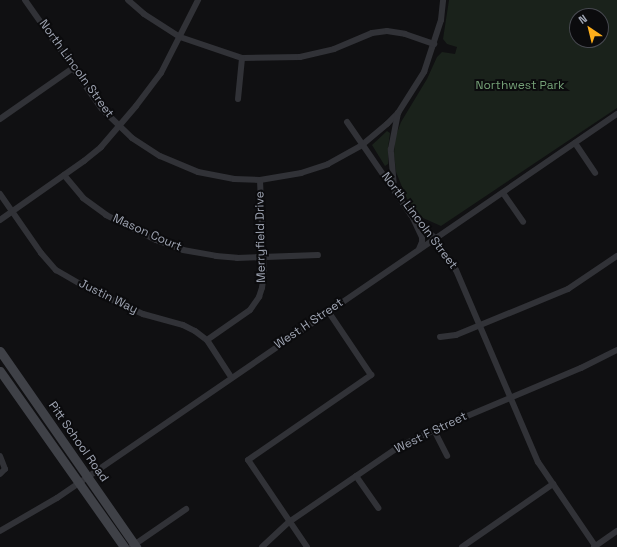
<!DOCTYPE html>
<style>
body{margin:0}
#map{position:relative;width:617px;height:547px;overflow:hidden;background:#101012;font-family:"Space Grotesk",sans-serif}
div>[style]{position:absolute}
.green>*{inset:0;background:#1a221b}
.street>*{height:6px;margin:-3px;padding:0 3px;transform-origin:3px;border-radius:3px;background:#313237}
.secondary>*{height:9px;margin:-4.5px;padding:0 4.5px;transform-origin:4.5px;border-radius:4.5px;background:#3f4147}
span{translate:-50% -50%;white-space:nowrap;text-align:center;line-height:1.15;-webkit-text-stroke:4px #0b0b0d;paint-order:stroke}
.street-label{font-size:12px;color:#a0a6b4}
.park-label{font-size:12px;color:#75a177}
.north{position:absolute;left:569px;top:8px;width:40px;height:40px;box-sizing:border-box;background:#0b0b0d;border:1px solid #474950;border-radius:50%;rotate:325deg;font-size:11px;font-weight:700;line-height:16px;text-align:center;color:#a0a6b4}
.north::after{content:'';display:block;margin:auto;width:14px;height:18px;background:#ffaf1b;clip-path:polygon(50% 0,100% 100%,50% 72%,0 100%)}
</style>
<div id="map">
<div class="green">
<div style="clip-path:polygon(evenodd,449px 0,617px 0,617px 108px,441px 226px,423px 218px,407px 199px,396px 172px,394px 154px,395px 138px,401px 122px,427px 79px,437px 57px,442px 52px,455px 54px,457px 47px,447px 44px,443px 39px,449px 0,577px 16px,601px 16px,601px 40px,577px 40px,577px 16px)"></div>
<div style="clip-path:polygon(387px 131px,390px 133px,388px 148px,388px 164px,385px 166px,372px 145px)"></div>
</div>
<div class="street">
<div style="left:25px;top:0;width:133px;rotate:54.8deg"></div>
<div style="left:102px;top:109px;width:42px;rotate:44deg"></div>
<div style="left:132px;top:138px;width:33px;rotate:33deg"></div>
<div style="left:160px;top:156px;width:41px;rotate:22.8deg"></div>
<div style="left:198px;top:172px;width:37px;rotate:11deg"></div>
<div style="left:234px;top:179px;width:26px;rotate:2deg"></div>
<div style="left:260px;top:180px;width:42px;rotate:-9.7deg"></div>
<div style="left:301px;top:173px;width:28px;rotate:-18deg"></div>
<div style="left:328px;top:164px;width:39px;rotate:-29deg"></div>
<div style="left:362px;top:145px;width:33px;rotate:-40deg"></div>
<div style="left:387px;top:124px;width:16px;rotate:-45deg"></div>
<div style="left:398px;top:113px;width:49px;rotate:-57.6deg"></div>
<div style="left:424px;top:72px;width:55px;rotate:-71.9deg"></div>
<div style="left:441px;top:20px;width:20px;rotate:-84deg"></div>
<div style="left:128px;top:0;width:21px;rotate:41deg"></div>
<div style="left:144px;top:14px;width:43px;rotate:32.6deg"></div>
<div style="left:180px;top:37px;width:65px;rotate:18.7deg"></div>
<div style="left:242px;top:58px;width:58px;rotate:-1deg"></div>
<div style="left:300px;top:57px;width:35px;rotate:-13deg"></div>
<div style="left:334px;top:49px;width:41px;rotate:-22.8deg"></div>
<div style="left:372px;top:33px;width:15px;rotate:-8deg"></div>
<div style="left:387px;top:31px;width:18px;rotate:9deg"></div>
<div style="left:405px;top:34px;width:31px;rotate:19deg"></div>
<div style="left:238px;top:99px;width:41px;rotate:-84.4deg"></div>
<div style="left:0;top:119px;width:89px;rotate:-34.9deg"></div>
<div style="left:347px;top:122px;width:113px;rotate:55.5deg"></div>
<div style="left:411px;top:215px;width:33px;rotate:44deg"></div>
<div style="left:435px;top:238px;width:38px;rotate:57deg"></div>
<div style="left:456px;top:270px;width:209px;rotate:66.9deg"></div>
<div style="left:538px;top:462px;width:103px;rotate:55.7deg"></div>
<div style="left:575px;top:143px;width:36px;rotate:56deg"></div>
<div style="left:64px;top:175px;width:30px;rotate:50deg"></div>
<div style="left:83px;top:198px;width:29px;rotate:36deg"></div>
<div style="left:106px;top:215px;width:56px;rotate:26.6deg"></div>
<div style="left:156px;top:240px;width:29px;rotate:20deg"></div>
<div style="left:183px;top:250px;width:34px;rotate:10deg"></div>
<div style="left:216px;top:256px;width:21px;rotate:5deg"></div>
<div style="left:237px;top:258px;width:81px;rotate:-2.1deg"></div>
<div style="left:394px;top:187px;width:38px;rotate:-95deg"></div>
<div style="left:391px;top:149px;width:37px;rotate:-79deg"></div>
<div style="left:503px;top:193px;width:35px;rotate:55deg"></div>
<div style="left:0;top:194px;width:72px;rotate:55.2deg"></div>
<div style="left:41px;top:253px;width:23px;rotate:49deg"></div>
<div style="left:56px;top:270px;width:38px;rotate:30deg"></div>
<div style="left:89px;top:289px;width:60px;rotate:24.8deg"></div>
<div style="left:143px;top:314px;width:41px;rotate:15.4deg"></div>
<div style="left:183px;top:325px;width:13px;rotate:27deg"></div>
<div style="left:195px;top:331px;width:15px;rotate:37deg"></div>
<div style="left:207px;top:340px;width:44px;rotate:57deg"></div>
<div style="left:412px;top:216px;width:23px;rotate:65deg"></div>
<div style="left:422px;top:237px;width:5px;rotate:90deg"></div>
<div style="left:422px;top:242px;width:8px;rotate:113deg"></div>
<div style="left:0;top:220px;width:103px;rotate:-35.1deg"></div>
<div style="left:84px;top:161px;width:22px;rotate:-39deg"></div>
<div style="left:101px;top:147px;width:54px;rotate:-49.5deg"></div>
<div style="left:136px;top:106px;width:41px;rotate:-52.9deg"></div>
<div style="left:161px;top:73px;width:82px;rotate:-63.1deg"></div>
<div style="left:440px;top:337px;width:16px;rotate:-7deg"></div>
<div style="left:456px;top:335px;width:121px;rotate:-22.3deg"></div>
<div style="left:568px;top:289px;width:59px;rotate:-34deg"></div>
<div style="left:207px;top:340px;width:52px;rotate:-34.9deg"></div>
<div style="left:250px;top:310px;width:16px;rotate:-55deg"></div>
<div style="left:259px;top:297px;width:9px;rotate:-72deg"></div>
<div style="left:262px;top:288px;width:16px;rotate:-83deg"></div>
<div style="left:264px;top:272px;width:92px;rotate:-92.5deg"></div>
<div style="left:434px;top:430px;width:29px;rotate:63deg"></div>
<div style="left:0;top:456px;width:14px;rotate:69deg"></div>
<div style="left:5px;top:469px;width:7px;rotate:135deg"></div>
<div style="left:356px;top:476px;width:39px;rotate:55deg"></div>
<div style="left:0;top:531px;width:66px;rotate:-30.1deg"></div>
<div style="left:57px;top:498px;width:679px;rotate:-34.44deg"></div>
<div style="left:131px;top:547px;width:67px;rotate:-34.6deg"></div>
<div style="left:262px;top:547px;width:37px;rotate:-43deg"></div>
<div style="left:289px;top:522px;width:135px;rotate:-34.4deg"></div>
<div style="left:400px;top:446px;width:38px;rotate:-25deg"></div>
<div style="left:434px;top:430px;width:160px;rotate:-22.9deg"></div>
<div style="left:581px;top:368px;width:40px;rotate:-26.6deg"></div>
<div style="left:307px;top:547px;width:105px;rotate:-124.1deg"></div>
<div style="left:248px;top:460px;width:150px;rotate:-34.6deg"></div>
<div style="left:371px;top:375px;width:77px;rotate:-123.9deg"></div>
<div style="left:462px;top:547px;width:111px;rotate:-34.7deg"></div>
<div style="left:594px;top:547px;width:28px;rotate:-35deg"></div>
</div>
<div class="secondary">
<div style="left:0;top:351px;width:239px;rotate:55.2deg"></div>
<div style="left:0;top:371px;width:215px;rotate:54.8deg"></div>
</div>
<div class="street-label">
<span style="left:76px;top:69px;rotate:54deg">North Lincoln Street</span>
<span style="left:419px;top:221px;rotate:53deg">North Lincoln Street</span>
<span style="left:147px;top:233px;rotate:24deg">Mason Court</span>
<span style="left:261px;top:237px;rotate:-91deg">Merryfield Drive</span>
<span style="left:108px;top:297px;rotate:26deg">Justin Way</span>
<span style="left:309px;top:324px;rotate:-34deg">West H Street</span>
<span style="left:431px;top:433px;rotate:-26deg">West F Street</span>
<span style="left:78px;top:442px;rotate:55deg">Pitt School Road</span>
</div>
<div class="park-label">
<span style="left:520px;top:86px">Northwest Park</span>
</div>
<div class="north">N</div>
</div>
